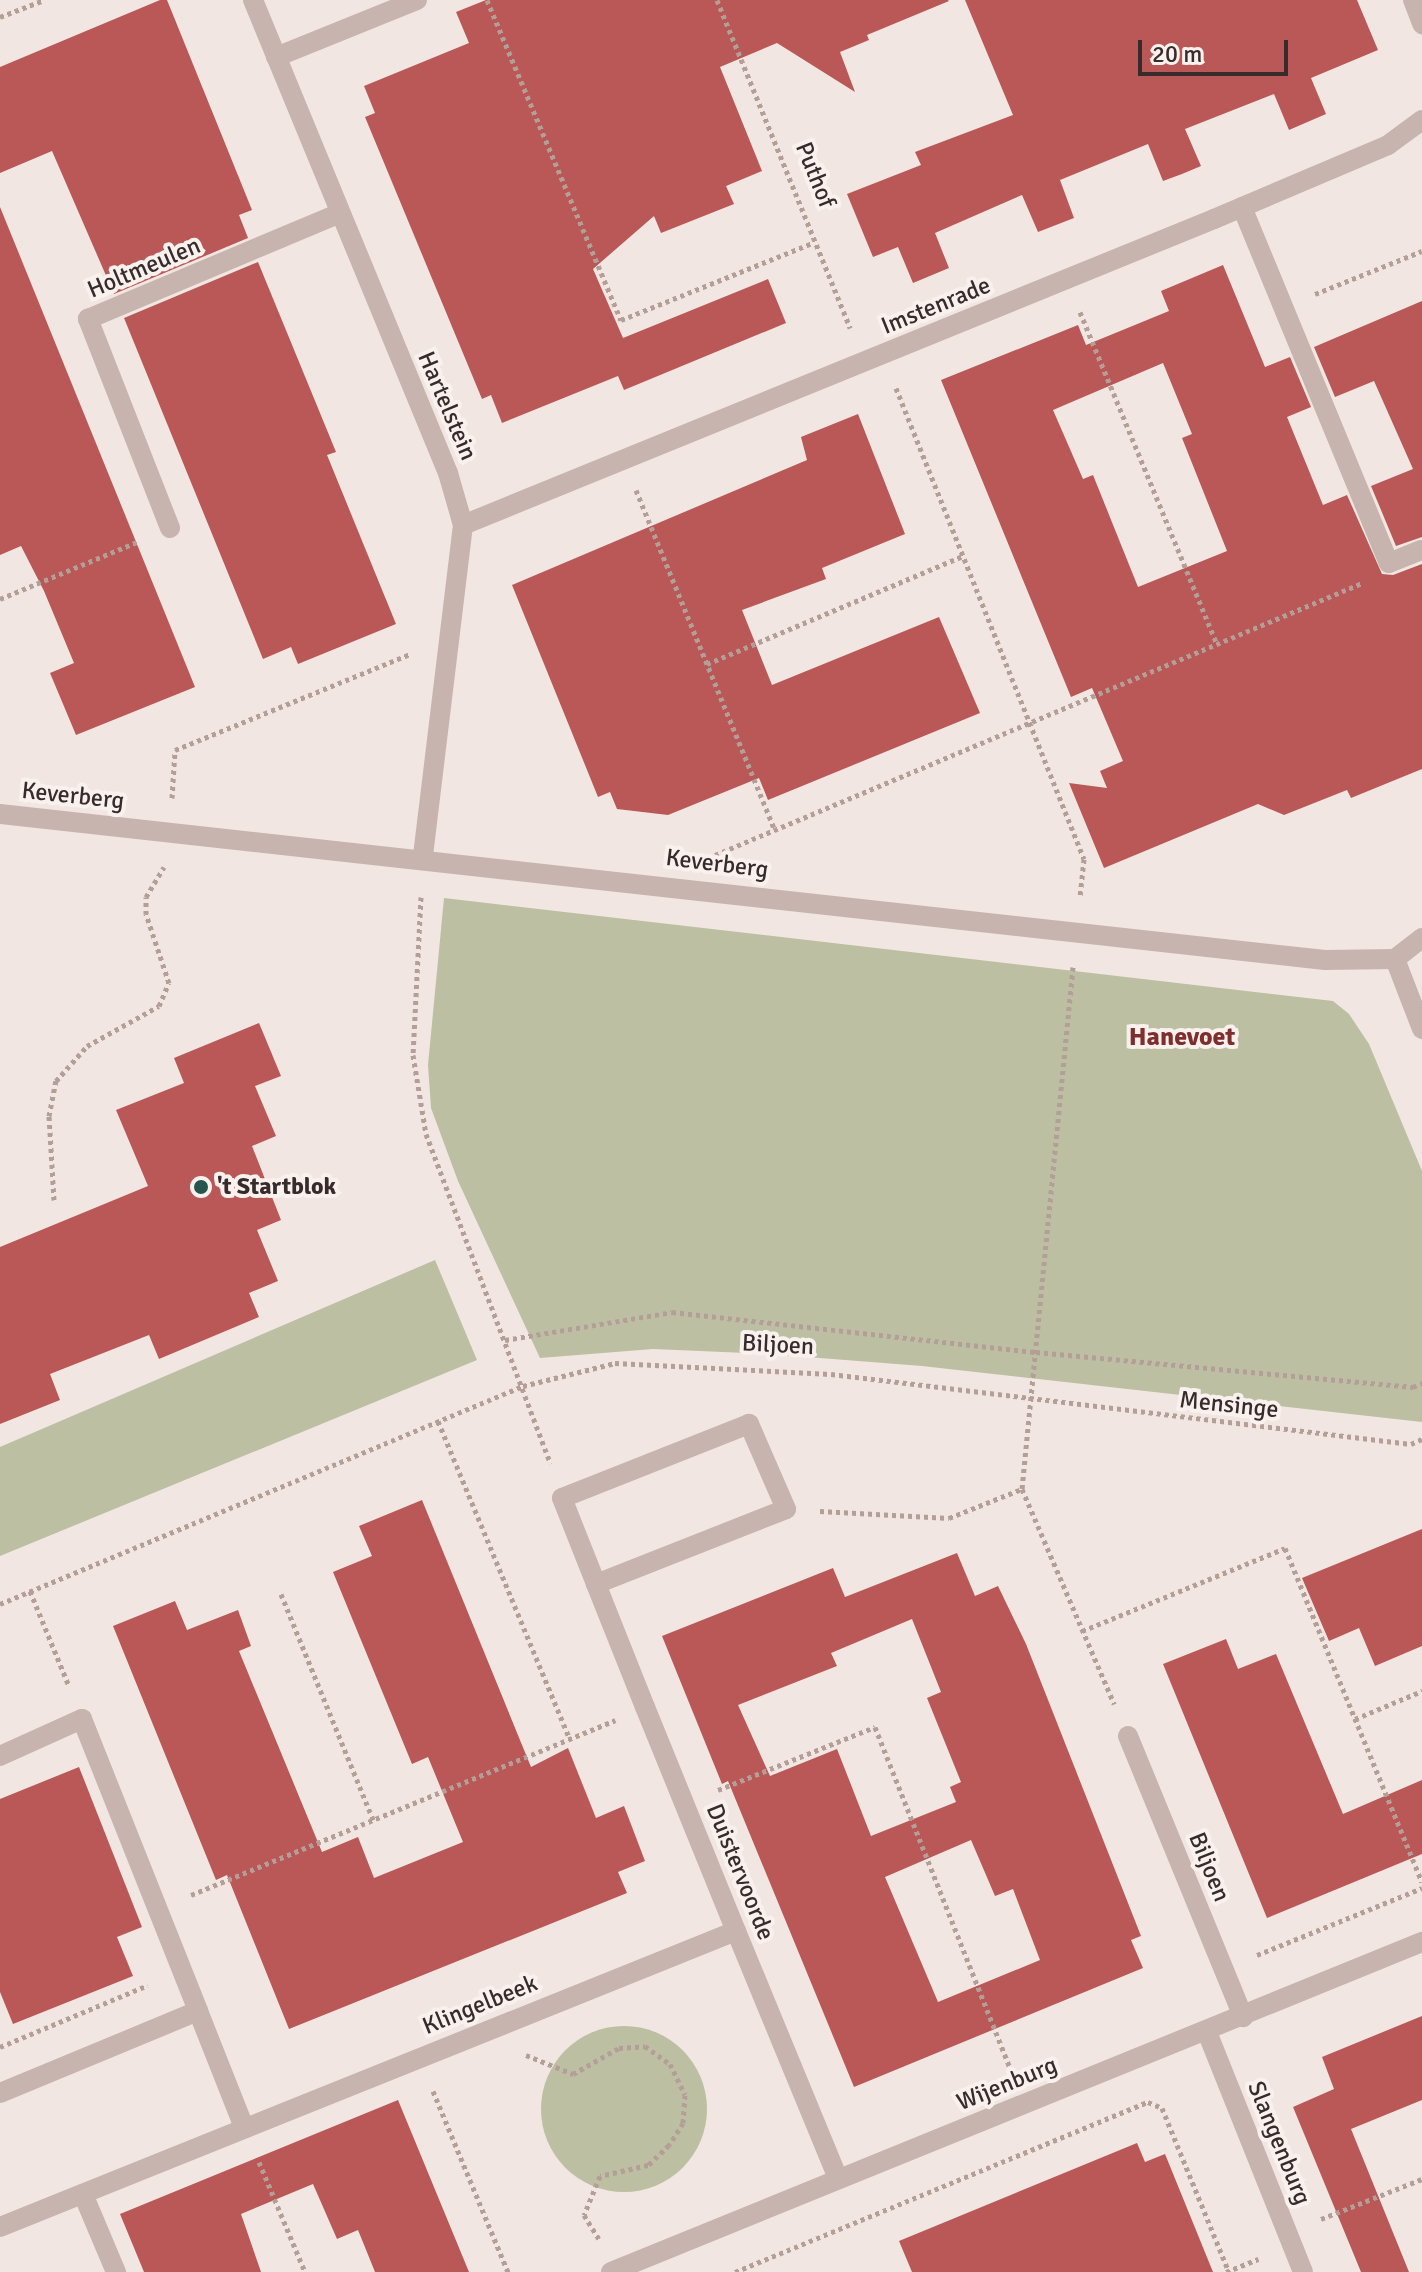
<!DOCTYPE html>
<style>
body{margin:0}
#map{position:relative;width:1422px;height:2272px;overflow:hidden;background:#f1e6e1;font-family:Signika,sans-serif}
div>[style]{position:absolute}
.green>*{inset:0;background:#bcbfa2}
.round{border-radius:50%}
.building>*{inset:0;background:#b95857}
.path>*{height:5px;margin-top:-2.5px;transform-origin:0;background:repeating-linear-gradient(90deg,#b49e98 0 4px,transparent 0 8px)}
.minor>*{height:20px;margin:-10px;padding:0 10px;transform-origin:10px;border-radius:10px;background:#c8b4ae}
.dots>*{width:22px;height:22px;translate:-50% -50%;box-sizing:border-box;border:4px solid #f9f1ed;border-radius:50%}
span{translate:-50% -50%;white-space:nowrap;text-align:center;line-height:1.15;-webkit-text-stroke:8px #f9f1ed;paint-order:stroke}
.street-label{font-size:24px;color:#372c2b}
.poi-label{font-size:24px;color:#372c2b;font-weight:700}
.left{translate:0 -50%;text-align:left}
.neighbourhood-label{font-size:26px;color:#7d2e2d;font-weight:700}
.scale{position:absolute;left:1138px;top:40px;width:150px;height:36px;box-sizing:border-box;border:4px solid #372c2b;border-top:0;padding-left:10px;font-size:24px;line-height:28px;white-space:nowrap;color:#372c2b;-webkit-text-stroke:6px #f9f1ed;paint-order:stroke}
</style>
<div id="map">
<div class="green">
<div style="clip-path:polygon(444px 898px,1333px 1001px,1349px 1014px,1369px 1044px,1422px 1171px,1422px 1422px,922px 1366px,769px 1354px,653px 1349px,540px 1358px,458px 1181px,431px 1108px,428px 1065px)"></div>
<div style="clip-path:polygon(435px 1260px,477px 1360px,0 1556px,0 1447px)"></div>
<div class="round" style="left:541px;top:2026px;width:166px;height:166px"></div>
</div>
<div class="building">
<div style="clip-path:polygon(160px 0,167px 0,252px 210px,239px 215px,248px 238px,114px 294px,52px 151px,0 173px,0 67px)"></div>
<div style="clip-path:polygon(486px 0,948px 0,949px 1px,867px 35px,869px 40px,840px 52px,855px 92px,777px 43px,720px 67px,762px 171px,726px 186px,734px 204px,661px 233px,654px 216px,593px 269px,623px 338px,768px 279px,786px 323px,624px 390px,618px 376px,502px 423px,491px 395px,482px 399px,365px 117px,375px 113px,364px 86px,469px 43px,456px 12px)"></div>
<div style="clip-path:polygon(965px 0,1357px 0,1378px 50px,1311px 78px,1326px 114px,1289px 130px,1274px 94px,1185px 129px,1201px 166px,1182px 174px,1163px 181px,1148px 144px,1060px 180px,1074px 218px,1038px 232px,1022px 195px,935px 233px,949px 268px,913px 283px,898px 247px,873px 257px,847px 194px,921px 165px,915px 152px,1013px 115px)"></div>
<div style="clip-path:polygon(0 207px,195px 687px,76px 735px,50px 673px,74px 663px,44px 591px,21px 546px,0 555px)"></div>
<div style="clip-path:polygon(258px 262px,336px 452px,327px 455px,396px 624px,298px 664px,291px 647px,263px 659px,124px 318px)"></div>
<div style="clip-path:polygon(evenodd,1223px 265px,1265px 367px,1290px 357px,1311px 407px,1287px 417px,1323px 505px,1347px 495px,1382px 574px,1393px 575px,1422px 564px,1422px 769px,1351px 798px,1347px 790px,1284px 815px,1258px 804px,1104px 868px,1069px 783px,1107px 788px,1100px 771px,1123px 761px,1092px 688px,1071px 697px,941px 380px,1078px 325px,1086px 345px,1169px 311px,1161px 291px,1223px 265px,1163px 363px,1192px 434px,1182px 438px,1227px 551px,1138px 587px,1093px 475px,1083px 479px,1053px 410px,1163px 363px)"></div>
<div style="clip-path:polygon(1422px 301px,1422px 537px,1396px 546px,1371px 486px,1413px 469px,1374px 381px,1335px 397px,1314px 347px)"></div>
<div style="clip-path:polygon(858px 414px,905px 534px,822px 568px,826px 579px,742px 610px,772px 685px,939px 617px,980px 713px,768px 800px,759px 778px,668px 815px,617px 809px,610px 792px,598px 797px,512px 585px,807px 460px,801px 437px)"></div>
<div style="clip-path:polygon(259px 1023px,281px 1076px,255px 1086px,276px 1136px,252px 1146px,281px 1220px,257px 1230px,278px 1281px,249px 1293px,259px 1317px,159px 1359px,149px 1335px,50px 1374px,60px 1400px,0 1424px,0 1247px,148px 1186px,116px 1110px,184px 1083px,174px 1058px)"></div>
<div style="clip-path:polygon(422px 1500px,531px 1767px,568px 1748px,596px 1818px,624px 1806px,645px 1861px,618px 1872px,627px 1893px,289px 2029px,227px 1875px,216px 1880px,113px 1626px,175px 1601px,187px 1630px,238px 1610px,251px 1646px,239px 1651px,322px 1852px,358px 1837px,374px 1878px,463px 1842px,428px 1757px,412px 1764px,333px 1572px,372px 1556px,359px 1526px)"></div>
<div style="clip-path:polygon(1422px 1529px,1422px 1646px,1375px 1666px,1359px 1628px,1329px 1641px,1302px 1578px)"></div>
<div style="clip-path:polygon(evenodd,957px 1553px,975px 1596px,998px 1586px,1026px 1644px,1141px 1936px,1131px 1940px,1143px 1968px,854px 2087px,728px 1781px,722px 1784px,662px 1636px,833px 1568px,845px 1597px,957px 1553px,912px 1619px,941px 1692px,927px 1698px,961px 1782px,950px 1787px,956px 1802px,871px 1836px,837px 1749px,770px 1776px,738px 1705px,837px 1666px,831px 1653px,912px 1619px,957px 1553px,971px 1840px,995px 1896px,1013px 1889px,1040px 1960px,938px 2002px,885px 1877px,971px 1840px)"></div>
<div style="clip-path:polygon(1226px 1639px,1238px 1669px,1276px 1654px,1343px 1814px,1422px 1780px,1422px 1854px,1267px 1918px,1163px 1664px)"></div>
<div style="clip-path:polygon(79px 1767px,142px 1927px,117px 1937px,133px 1976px,13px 2024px,0 1992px,0 1799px)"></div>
<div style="clip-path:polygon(1422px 2016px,1422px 2100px,1351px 2129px,1409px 2272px,1361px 2272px,1293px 2107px,1334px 2089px,1322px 2057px)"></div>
<div style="clip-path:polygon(398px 2100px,469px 2272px,375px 2272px,358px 2230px,337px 2239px,313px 2184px,241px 2214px,261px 2272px,144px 2272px,120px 2214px)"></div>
<div style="clip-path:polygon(1137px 2143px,1145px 2162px,1165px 2154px,1213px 2272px,912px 2272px,899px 2241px)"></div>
</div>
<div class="path">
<div style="left:487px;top:0;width:347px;rotate:67.3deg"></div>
<div style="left:621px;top:320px;width:207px;rotate:-21.9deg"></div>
<div style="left:717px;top:0;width:354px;rotate:67.9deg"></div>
<div style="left:0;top:17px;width:47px;rotate:-21.1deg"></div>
<div style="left:1315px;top:294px;width:115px;rotate:-21.9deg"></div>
<div style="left:1080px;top:312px;width:359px;rotate:67.6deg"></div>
<div style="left:896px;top:388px;width:507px;rotate:68.24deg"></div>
<div style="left:1084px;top:859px;width:38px;rotate:96deg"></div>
<div style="left:636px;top:490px;width:367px;rotate:67.8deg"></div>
<div style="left:0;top:599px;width:151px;rotate:-22.6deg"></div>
<div style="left:707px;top:664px;width:278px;rotate:-22.9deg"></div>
<div style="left:172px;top:798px;width:48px;rotate:-86.4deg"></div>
<div style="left:175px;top:750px;width:254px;rotate:-22.2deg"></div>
<div style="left:715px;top:855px;width:702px;rotate:-22.8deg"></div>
<div style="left:421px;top:897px;width:158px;rotate:92.9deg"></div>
<div style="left:413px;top:1055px;width:80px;rotate:80.7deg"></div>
<div style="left:426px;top:1134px;width:352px;rotate:69.3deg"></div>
<div style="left:1073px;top:967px;width:524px;rotate:95.58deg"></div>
<div style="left:1022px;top:1489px;width:234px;rotate:66.8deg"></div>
<div style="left:54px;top:1200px;width:84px;rotate:-93.4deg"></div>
<div style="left:49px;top:1116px;width:36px;rotate:-79deg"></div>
<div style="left:56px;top:1081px;width:47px;rotate:-48.5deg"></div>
<div style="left:87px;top:1046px;width:82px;rotate:-29.1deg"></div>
<div style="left:159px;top:1006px;width:25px;rotate:-67deg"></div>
<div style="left:169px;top:983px;width:73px;rotate:-108.4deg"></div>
<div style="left:146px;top:914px;width:17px;rotate:-90deg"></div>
<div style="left:146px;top:897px;width:35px;rotate:-59deg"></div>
<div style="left:505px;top:1340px;width:169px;rotate:-9.5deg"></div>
<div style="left:672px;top:1312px;width:366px;rotate:6.3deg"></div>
<div style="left:1036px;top:1352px;width:379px;rotate:5.3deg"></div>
<div style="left:1413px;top:1387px;width:10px;rotate:-24deg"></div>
<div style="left:438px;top:1421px;width:344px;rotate:67.5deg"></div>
<div style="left:820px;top:1511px;width:129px;rotate:3.1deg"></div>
<div style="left:949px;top:1518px;width:79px;rotate:-21.7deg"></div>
<div style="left:30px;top:1591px;width:103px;rotate:67.7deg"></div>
<div style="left:281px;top:1594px;width:244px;rotate:67.8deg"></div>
<div style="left:0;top:1604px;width:567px;rotate:-22.63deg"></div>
<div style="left:523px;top:1386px;width:95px;rotate:-14deg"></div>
<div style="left:615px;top:1363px;width:216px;rotate:2.9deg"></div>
<div style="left:831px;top:1374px;width:584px;rotate:6.88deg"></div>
<div style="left:1411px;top:1444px;width:12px;rotate:-24deg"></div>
<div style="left:1082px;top:1631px;width:219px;rotate:-22.2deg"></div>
<div style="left:1285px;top:1548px;width:361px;rotate:67.7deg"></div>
<div style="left:1355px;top:1719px;width:73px;rotate:-22.7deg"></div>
<div style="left:718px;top:1790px;width:169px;rotate:-21.9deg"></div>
<div style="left:875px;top:1727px;width:370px;rotate:68.4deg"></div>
<div style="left:191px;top:1895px;width:459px;rotate:-22.4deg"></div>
<div style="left:1257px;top:1955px;width:178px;rotate:-22.1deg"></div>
<div style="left:0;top:2047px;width:160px;rotate:-22.7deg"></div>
<div style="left:526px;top:2055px;width:51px;rotate:22deg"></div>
<div style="left:573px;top:2074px;width:53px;rotate:-29.5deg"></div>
<div style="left:619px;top:2048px;width:26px;rotate:-4deg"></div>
<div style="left:645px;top:2046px;width:31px;rotate:36deg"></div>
<div style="left:670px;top:2064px;width:34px;rotate:64deg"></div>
<div style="left:685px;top:2095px;width:28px;rotate:94deg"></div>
<div style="left:683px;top:2123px;width:26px;rotate:122deg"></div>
<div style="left:669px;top:2145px;width:29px;rotate:136deg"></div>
<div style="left:648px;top:2165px;width:49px;rotate:167.1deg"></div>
<div style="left:600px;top:2176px;width:42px;rotate:112.3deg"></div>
<div style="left:584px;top:2215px;width:28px;rotate:58deg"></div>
<div style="left:433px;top:2091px;width:196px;rotate:67.5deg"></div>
<div style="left:259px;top:2162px;width:119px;rotate:67.3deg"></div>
<div style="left:1321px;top:2219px;width:109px;rotate:-21.6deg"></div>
<div style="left:735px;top:2272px;width:447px;rotate:-22.4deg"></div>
<div style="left:1148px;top:2102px;width:15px;rotate:23deg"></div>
<div style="left:1162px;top:2108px;width:177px;rotate:67.8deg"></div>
<div style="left:1226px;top:2272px;width:35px;rotate:-22deg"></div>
</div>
<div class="minor">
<div style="left:253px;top:0;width:512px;rotate:67.6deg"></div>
<div style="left:448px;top:473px;width:54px;rotate:73.9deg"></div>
<div style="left:463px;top:525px;width:333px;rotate:96.9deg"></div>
<div style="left:1413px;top:0;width:26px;rotate:69deg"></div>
<div style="left:276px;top:57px;width:152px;rotate:-22deg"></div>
<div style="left:1242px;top:207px;width:385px;rotate:67.6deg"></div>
<div style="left:1389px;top:563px;width:35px;rotate:-22deg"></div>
<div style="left:463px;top:525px;width:811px;rotate:-22.17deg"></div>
<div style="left:1214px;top:219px;width:189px;rotate:-23deg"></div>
<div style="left:1388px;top:145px;width:42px;rotate:-36.3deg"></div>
<div style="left:170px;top:528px;width:225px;rotate:-111.4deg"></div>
<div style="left:88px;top:319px;width:271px;rotate:-22.8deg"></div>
<div style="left:0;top:814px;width:1333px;rotate:6.29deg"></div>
<div style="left:1325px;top:960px;width:70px;rotate:-0.8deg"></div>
<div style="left:1395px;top:959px;width:34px;rotate:-38deg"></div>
<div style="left:1395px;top:959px;width:75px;rotate:68.9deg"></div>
<div style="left:596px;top:1584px;width:204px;rotate:-21.5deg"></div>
<div style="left:786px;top:1509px;width:93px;rotate:-113.5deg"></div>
<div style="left:749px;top:1424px;width:201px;rotate:158.4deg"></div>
<div style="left:562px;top:1498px;width:92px;rotate:68.4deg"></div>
<div style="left:596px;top:1584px;width:132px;rotate:68.3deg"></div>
<div style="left:645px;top:1707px;width:242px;rotate:67.9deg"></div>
<div style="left:736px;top:1931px;width:268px;rotate:67.6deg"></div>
<div style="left:1128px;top:1736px;width:304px;rotate:67.7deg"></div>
<div style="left:0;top:1756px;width:90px;rotate:-24.3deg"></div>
<div style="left:82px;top:1719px;width:314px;rotate:68.3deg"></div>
<div style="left:1207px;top:2032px;width:258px;rotate:68.2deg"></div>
<div style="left:0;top:2093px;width:214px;rotate:-22.5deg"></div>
<div style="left:198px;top:2011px;width:125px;rotate:68.4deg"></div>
<div style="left:83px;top:2194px;width:85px;rotate:67.1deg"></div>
<div style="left:0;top:2227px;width:793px;rotate:-21.91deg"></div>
<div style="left:611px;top:2272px;width:876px;rotate:-22.14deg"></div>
</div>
<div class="dots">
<div style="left:201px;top:1187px;background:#25554d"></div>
</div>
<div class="street-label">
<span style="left:815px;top:175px;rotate:68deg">Puthof</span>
<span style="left:144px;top:268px;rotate:-23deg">Holtmeulen</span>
<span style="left:936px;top:306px;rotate:-22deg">Imstenrade</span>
<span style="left:447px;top:406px;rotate:67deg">Hartelstein</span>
<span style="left:73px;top:796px;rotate:6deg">Keverberg</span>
<span style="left:717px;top:864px;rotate:7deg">Keverberg</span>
<span style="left:778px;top:1345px;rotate:3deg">Biljoen</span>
<span style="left:1229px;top:1405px;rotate:6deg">Mensinge</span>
<span style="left:1209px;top:1867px;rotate:68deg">Biljoen</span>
<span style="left:740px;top:1872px;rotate:68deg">Duistervoorde</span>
<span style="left:480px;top:2005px;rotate:-22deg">Klingelbeek</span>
<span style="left:1007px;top:2084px;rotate:-22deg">Wijenburg</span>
<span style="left:1279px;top:2143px;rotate:68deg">Slangenburg</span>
</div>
<div class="poi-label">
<span class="left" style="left:217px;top:1187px">'t Startblok</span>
</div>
<div class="neighbourhood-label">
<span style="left:1182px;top:1038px">Hanevoet</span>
</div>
<div class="scale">20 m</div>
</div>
